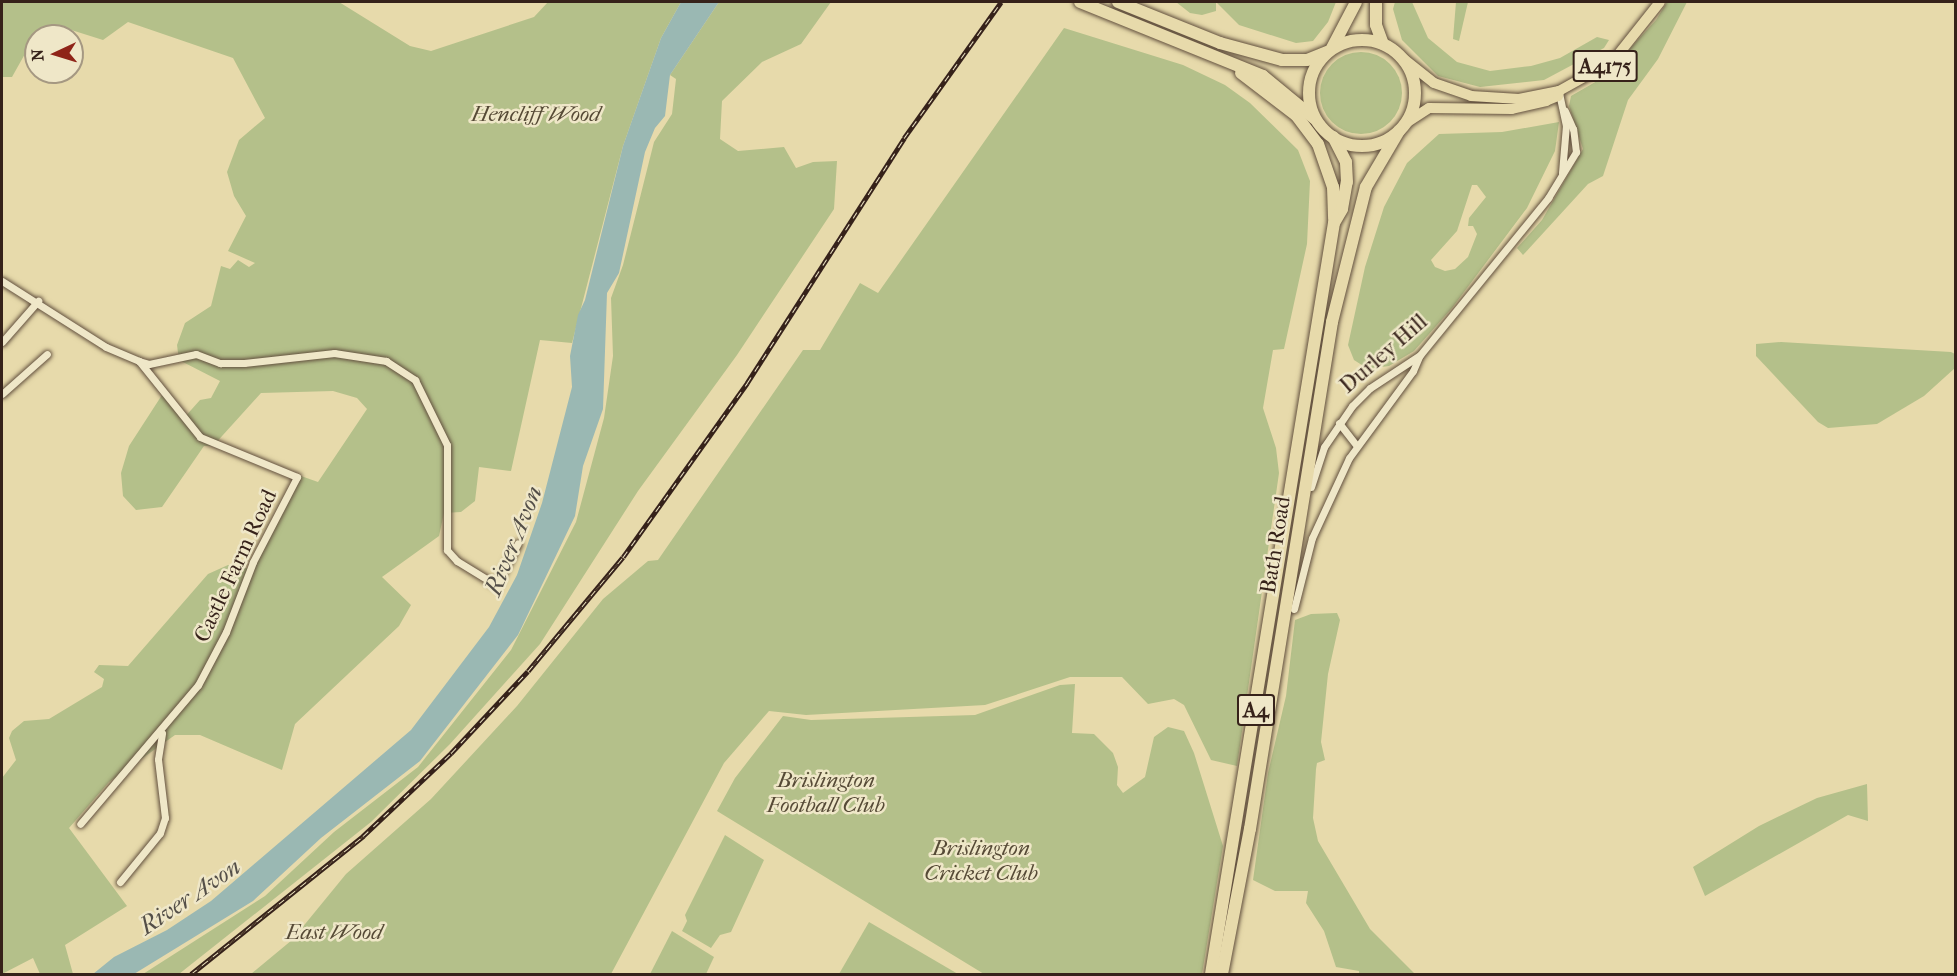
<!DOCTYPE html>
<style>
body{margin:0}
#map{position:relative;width:1957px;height:976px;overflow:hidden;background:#e7daab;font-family:"IM FELL French Canon",serif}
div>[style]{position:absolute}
.green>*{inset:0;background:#b4c08a}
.round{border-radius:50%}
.water>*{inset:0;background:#9ab8b3}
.roads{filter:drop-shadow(0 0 2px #62503e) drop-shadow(0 0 2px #62503e)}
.minor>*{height:7px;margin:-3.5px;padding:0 3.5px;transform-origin:3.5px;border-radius:3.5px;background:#efe7c8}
.primary>*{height:10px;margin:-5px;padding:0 5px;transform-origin:5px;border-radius:5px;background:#e7daab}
.trunk>*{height:12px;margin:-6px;padding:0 6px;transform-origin:6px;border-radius:6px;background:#e7daab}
.trunk>.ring{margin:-6px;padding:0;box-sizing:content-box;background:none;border:12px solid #e7daab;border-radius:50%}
.rail>*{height:4.5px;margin-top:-2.25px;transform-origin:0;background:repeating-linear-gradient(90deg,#efe7c8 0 7px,#36221a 0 14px);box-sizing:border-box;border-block:2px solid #36221a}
span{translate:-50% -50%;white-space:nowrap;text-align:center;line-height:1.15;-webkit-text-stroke:5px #efe7c8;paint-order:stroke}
.shield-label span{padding:2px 4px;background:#efe7c8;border:2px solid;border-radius:4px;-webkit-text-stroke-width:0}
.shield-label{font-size:21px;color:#36221a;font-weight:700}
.park-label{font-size:22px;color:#564a36;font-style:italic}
.street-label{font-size:22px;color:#36221a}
.water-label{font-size:24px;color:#544f48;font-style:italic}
.frame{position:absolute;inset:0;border:3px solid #36221a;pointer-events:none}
.north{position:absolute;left:24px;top:24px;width:60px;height:60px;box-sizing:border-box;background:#efe7c8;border:2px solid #a59882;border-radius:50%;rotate:266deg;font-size:16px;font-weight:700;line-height:24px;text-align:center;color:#36221a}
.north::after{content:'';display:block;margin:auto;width:21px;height:27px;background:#8f2418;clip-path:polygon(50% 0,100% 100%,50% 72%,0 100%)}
</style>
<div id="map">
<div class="green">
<div style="clip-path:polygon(2px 2px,339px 2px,410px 46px,431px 51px,534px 17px,548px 2px,681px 2px,661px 38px,623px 146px,572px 343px,540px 340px,511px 471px,479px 467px,475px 501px,461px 512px,444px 513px,439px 536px,382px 577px,411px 605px,399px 626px,295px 724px,282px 770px,200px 735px,175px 735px,109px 782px,69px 828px,127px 906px,65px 945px,73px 974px,40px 974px,33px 958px,2px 974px,2px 778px,16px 760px,9px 738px,12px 731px,24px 721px,49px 719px,102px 687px,104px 679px,94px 672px,99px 665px,128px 666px,208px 574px,228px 565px,252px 569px,301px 476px,318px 482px,367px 409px,357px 398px,333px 391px,261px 393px,213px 446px,204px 446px,162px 507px,136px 510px,123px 496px,121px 473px,129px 446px,162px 395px,183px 419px,200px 400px,211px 398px,220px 381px,179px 360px,177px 345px,185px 323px,211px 306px,221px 266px,230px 269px,238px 260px,249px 267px,255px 263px,228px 251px,246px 216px,234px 196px,227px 172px,239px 140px,265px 118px,233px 58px,128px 22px,103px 40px,65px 28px,35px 36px,12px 77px,2px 77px)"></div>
<div style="clip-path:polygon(719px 2px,831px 2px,801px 44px,762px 62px,722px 101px,720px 139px,738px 151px,784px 147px,796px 168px,813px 162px,837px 161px,834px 209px,737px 355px,638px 491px,540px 644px,450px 744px,371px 822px,179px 974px,143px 974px,265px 896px,334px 832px,418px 767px,511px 650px,576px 522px,604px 418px,613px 356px,611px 298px,623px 265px,654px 142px,672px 114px,676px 79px,670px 75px)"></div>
<div style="clip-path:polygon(1176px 2px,1336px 2px,1328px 22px,1313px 41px,1296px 43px,1239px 25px,1216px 2px,1216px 11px,1202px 15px,1190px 13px)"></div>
<div style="clip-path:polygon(1395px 2px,1412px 2px,1428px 38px,1457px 62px,1490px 71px,1531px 66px,1560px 58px,1597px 37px,1609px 40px,1604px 48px,1544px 80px,1480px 87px,1438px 76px,1402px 40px,1393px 9px)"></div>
<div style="clip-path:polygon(1456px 2px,1468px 2px,1459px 41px,1453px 39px)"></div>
<div style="clip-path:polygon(1667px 2px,1687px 2px,1658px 59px,1628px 100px,1603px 176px,1588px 184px,1523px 255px,1517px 248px,1542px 220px,1583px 149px,1569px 106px,1571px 96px,1604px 77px,1656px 20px)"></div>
<div style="clip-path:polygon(1064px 28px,1183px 65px,1225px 85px,1250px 103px,1298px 150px,1310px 181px,1307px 244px,1284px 349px,1273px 350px,1263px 408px,1276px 448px,1279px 473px,1237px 766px,1211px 760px,1184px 705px,1174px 699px,1148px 704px,1122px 677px,1070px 677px,985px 705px,806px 715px,769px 711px,724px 763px,611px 974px,251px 974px,292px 940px,346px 874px,431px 799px,517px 706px,603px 599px,648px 561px,658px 560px,803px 350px,820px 350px,860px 283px,878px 293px)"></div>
<div class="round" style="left:1320px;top:52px;width:82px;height:82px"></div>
<div style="clip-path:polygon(evenodd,1559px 122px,1555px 151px,1527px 208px,1452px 308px,1414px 351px,1389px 366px,1368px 369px,1354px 360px,1348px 345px,1365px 267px,1384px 207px,1407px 163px,1439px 134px,1502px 132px,1559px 122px,1472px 185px,1477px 185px,1486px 197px,1469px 218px,1468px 226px,1473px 226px,1477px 234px,1468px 257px,1455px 269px,1445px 271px,1435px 267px,1431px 260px,1457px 231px,1472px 185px)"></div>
<div style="clip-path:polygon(1781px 342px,1951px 352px,1955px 354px,1955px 368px,1924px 396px,1877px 424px,1828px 428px,1818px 422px,1756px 356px,1756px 344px)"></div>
<div style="clip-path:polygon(1337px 613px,1340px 620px,1328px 674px,1321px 742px,1325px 760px,1317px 763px,1316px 769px,1313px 818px,1318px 841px,1370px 929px,1415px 974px,1359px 974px,1359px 971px,1336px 967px,1324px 931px,1306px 903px,1308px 891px,1275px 891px,1253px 880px,1268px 773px,1286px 696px,1295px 620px,1311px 614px)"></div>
<div style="clip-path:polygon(1075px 684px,1072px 733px,1094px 734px,1113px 753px,1118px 767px,1117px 785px,1123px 793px,1145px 777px,1154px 737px,1168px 727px,1184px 731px,1194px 753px,1223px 846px,1202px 974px,984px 974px,717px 811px,735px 778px,783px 716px,811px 720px,975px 715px,1060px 685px)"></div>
<div style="clip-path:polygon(1867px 784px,1868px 821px,1848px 815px,1705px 896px,1693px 867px,1759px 826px,1817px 798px)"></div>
<div style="clip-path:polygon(725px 835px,764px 860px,731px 932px,720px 935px,711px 948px,682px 931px,687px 921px,685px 915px)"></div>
<div style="clip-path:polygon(869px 922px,958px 974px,839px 974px)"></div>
<div style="clip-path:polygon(672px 931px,714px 957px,706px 974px,650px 974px)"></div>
</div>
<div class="water">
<div style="clip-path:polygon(681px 2px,719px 2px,670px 75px,665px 116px,655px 128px,645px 152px,619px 273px,607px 293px,603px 409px,583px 466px,575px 516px,518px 635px,420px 761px,321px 838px,253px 901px,134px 974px,93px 974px,114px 957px,167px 930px,211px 901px,411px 730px,489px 627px,517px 575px,542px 503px,572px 387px,570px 356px,578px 315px,585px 300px,623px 146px,661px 38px)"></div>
</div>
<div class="roads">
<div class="minor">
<div style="left:1559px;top:93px;width:33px;rotate:78deg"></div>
<div style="left:1566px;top:125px;width:48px;rotate:94.8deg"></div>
<div style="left:2px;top:281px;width:123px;rotate:32.4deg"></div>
<div style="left:106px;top:347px;width:36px;rotate:23deg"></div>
<div style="left:139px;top:361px;width:97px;rotate:51.2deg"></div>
<div style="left:200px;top:437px;width:105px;rotate:22.4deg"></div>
<div style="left:297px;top:477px;width:96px;rotate:117.4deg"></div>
<div style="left:253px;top:562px;width:75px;rotate:111.1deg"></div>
<div style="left:226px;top:632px;width:60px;rotate:117.8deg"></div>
<div style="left:198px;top:685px;width:182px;rotate:130.3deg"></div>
<div style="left:2px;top:342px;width:55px;rotate:-48.7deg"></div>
<div style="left:139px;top:361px;width:10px;rotate:17deg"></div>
<div style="left:149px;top:364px;width:48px;rotate:-12deg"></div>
<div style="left:196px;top:354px;width:26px;rotate:21deg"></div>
<div style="left:220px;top:363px;width:24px"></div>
<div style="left:244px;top:363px;width:91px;rotate:-6.3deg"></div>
<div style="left:334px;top:353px;width:53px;rotate:8.7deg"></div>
<div style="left:386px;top:361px;width:35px;rotate:33deg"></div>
<div style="left:415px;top:380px;width:72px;rotate:63.8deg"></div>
<div style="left:447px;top:445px;width:105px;rotate:90deg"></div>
<div style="left:447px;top:550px;width:15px;rotate:48deg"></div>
<div style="left:457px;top:561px;width:46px;rotate:31.6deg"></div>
<div style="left:496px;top:585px;width:47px;rotate:-62.4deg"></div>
<div style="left:2px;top:394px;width:60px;rotate:-41.6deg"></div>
<div style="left:1339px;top:423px;width:28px;rotate:52deg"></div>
<div style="left:1311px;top:487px;width:42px;rotate:-72deg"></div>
<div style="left:1324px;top:447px;width:50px;rotate:-55.7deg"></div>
<div style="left:1352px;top:406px;width:25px;rotate:-45deg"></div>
<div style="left:1370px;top:388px;width:60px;rotate:-33.4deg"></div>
<div style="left:1420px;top:355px;width:203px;rotate:-50.8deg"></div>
<div style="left:1548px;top:198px;width:54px;rotate:-58.7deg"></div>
<div style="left:1576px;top:152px;width:23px;rotate:-97deg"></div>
<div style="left:1573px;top:129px;width:20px;rotate:-114deg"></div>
<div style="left:1294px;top:609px;width:73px;rotate:-75.8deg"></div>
<div style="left:1312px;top:538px;width:88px;rotate:-65.2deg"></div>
<div style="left:1349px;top:458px;width:108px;rotate:-53.7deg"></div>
<div style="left:1413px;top:371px;width:15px;rotate:-67deg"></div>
<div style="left:120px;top:882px;width:63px;rotate:-50.8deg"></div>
<div style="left:160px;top:833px;width:16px;rotate:-72deg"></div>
<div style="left:165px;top:818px;width:59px;rotate:-96.8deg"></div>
<div style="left:158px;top:759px;width:26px;rotate:-81deg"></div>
</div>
<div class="primary">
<div style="left:1400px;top:56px;width:43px;rotate:38.5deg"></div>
<div style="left:1434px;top:83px;width:39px;rotate:19deg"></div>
<div style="left:1471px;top:96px;width:48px;rotate:3.6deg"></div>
<div style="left:1519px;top:99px;width:41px;rotate:-11.3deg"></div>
<div style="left:1559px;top:91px;width:62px;rotate:-29.1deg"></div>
<div style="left:1613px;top:61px;width:75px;rotate:-51.5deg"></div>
<div style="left:1406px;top:123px;width:27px;rotate:-33deg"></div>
<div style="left:1429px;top:108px;width:83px;rotate:0.7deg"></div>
<div style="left:1512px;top:109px;width:35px;rotate:-13deg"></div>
<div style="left:1546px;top:101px;width:13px;rotate:-23deg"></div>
<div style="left:1558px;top:96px;width:5px;rotate:-79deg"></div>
</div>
<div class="trunk">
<div style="left:1080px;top:2px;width:197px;rotate:22deg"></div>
<div style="left:1263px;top:76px;width:67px;rotate:39.6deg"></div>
<div style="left:1118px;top:2px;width:110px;rotate:21.9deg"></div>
<div style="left:1220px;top:43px;width:64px;rotate:15.3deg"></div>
<div style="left:1282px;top:60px;width:25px"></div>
<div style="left:1307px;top:60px;width:22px;rotate:-22deg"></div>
<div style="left:1376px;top:2px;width:23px;rotate:90deg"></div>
<div style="left:1376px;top:25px;width:20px;rotate:70deg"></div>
<div class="ring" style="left:1309px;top:40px;width:94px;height:94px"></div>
<div style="left:1332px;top:48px;width:52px;rotate:-62.4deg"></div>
<div style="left:1241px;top:73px;width:69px;rotate:37.4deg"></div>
<div style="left:1296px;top:115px;width:36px;rotate:53deg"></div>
<div style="left:1318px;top:144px;width:46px;rotate:70.8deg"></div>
<div style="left:1333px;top:187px;width:32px;rotate:88deg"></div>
<div style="left:1211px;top:974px;width:761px;rotate:-80.7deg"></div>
<div style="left:1334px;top:223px;width:16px;rotate:-60deg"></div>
<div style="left:1342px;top:209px;width:27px;rotate:-80deg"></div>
<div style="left:1347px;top:182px;width:20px;rotate:-93deg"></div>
<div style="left:1346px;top:162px;width:28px;rotate:-117deg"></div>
<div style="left:1222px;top:974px;width:148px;rotate:-79.1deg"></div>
<div style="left:1250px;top:829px;width:514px;rotate:-80.81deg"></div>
<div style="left:1332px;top:322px;width:139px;rotate:-75.9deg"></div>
<div style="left:1366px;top:187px;width:65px;rotate:-59.5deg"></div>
</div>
</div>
<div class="rail">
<div style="left:191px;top:974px;width:221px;rotate:-38.7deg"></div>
<div style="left:363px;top:836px;width:121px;rotate:-43.3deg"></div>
<div style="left:451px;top:753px;width:112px;rotate:-46.8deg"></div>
<div style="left:528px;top:671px;width:148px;rotate:-50.2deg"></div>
<div style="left:623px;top:557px;width:214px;rotate:-54.5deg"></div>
<div style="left:747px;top:383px;width:291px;rotate:-57.3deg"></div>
<div style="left:904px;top:138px;width:167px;rotate:-54.5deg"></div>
</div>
<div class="shield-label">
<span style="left:1605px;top:66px">A4175</span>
<span style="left:1256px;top:710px">A4</span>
</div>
<div class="park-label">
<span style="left:536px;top:115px">Hencliff Wood</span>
<span style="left:826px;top:793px">Brislington<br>Football Club</span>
<span style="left:981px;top:861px">Brislington<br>Cricket Club</span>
<span style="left:334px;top:933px">East Wood</span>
</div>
<div class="street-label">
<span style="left:1384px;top:354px;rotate:-41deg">Durley Hill</span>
<span style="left:1276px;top:545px;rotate:-81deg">Bath Road</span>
<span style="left:236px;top:566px;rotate:-65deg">Castle Farm Road</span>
</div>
<div class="water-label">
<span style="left:514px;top:541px;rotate:-68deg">River Avon</span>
<span style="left:190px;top:897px;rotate:-34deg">River Avon</span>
</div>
<div class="frame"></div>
<div class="north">N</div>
</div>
